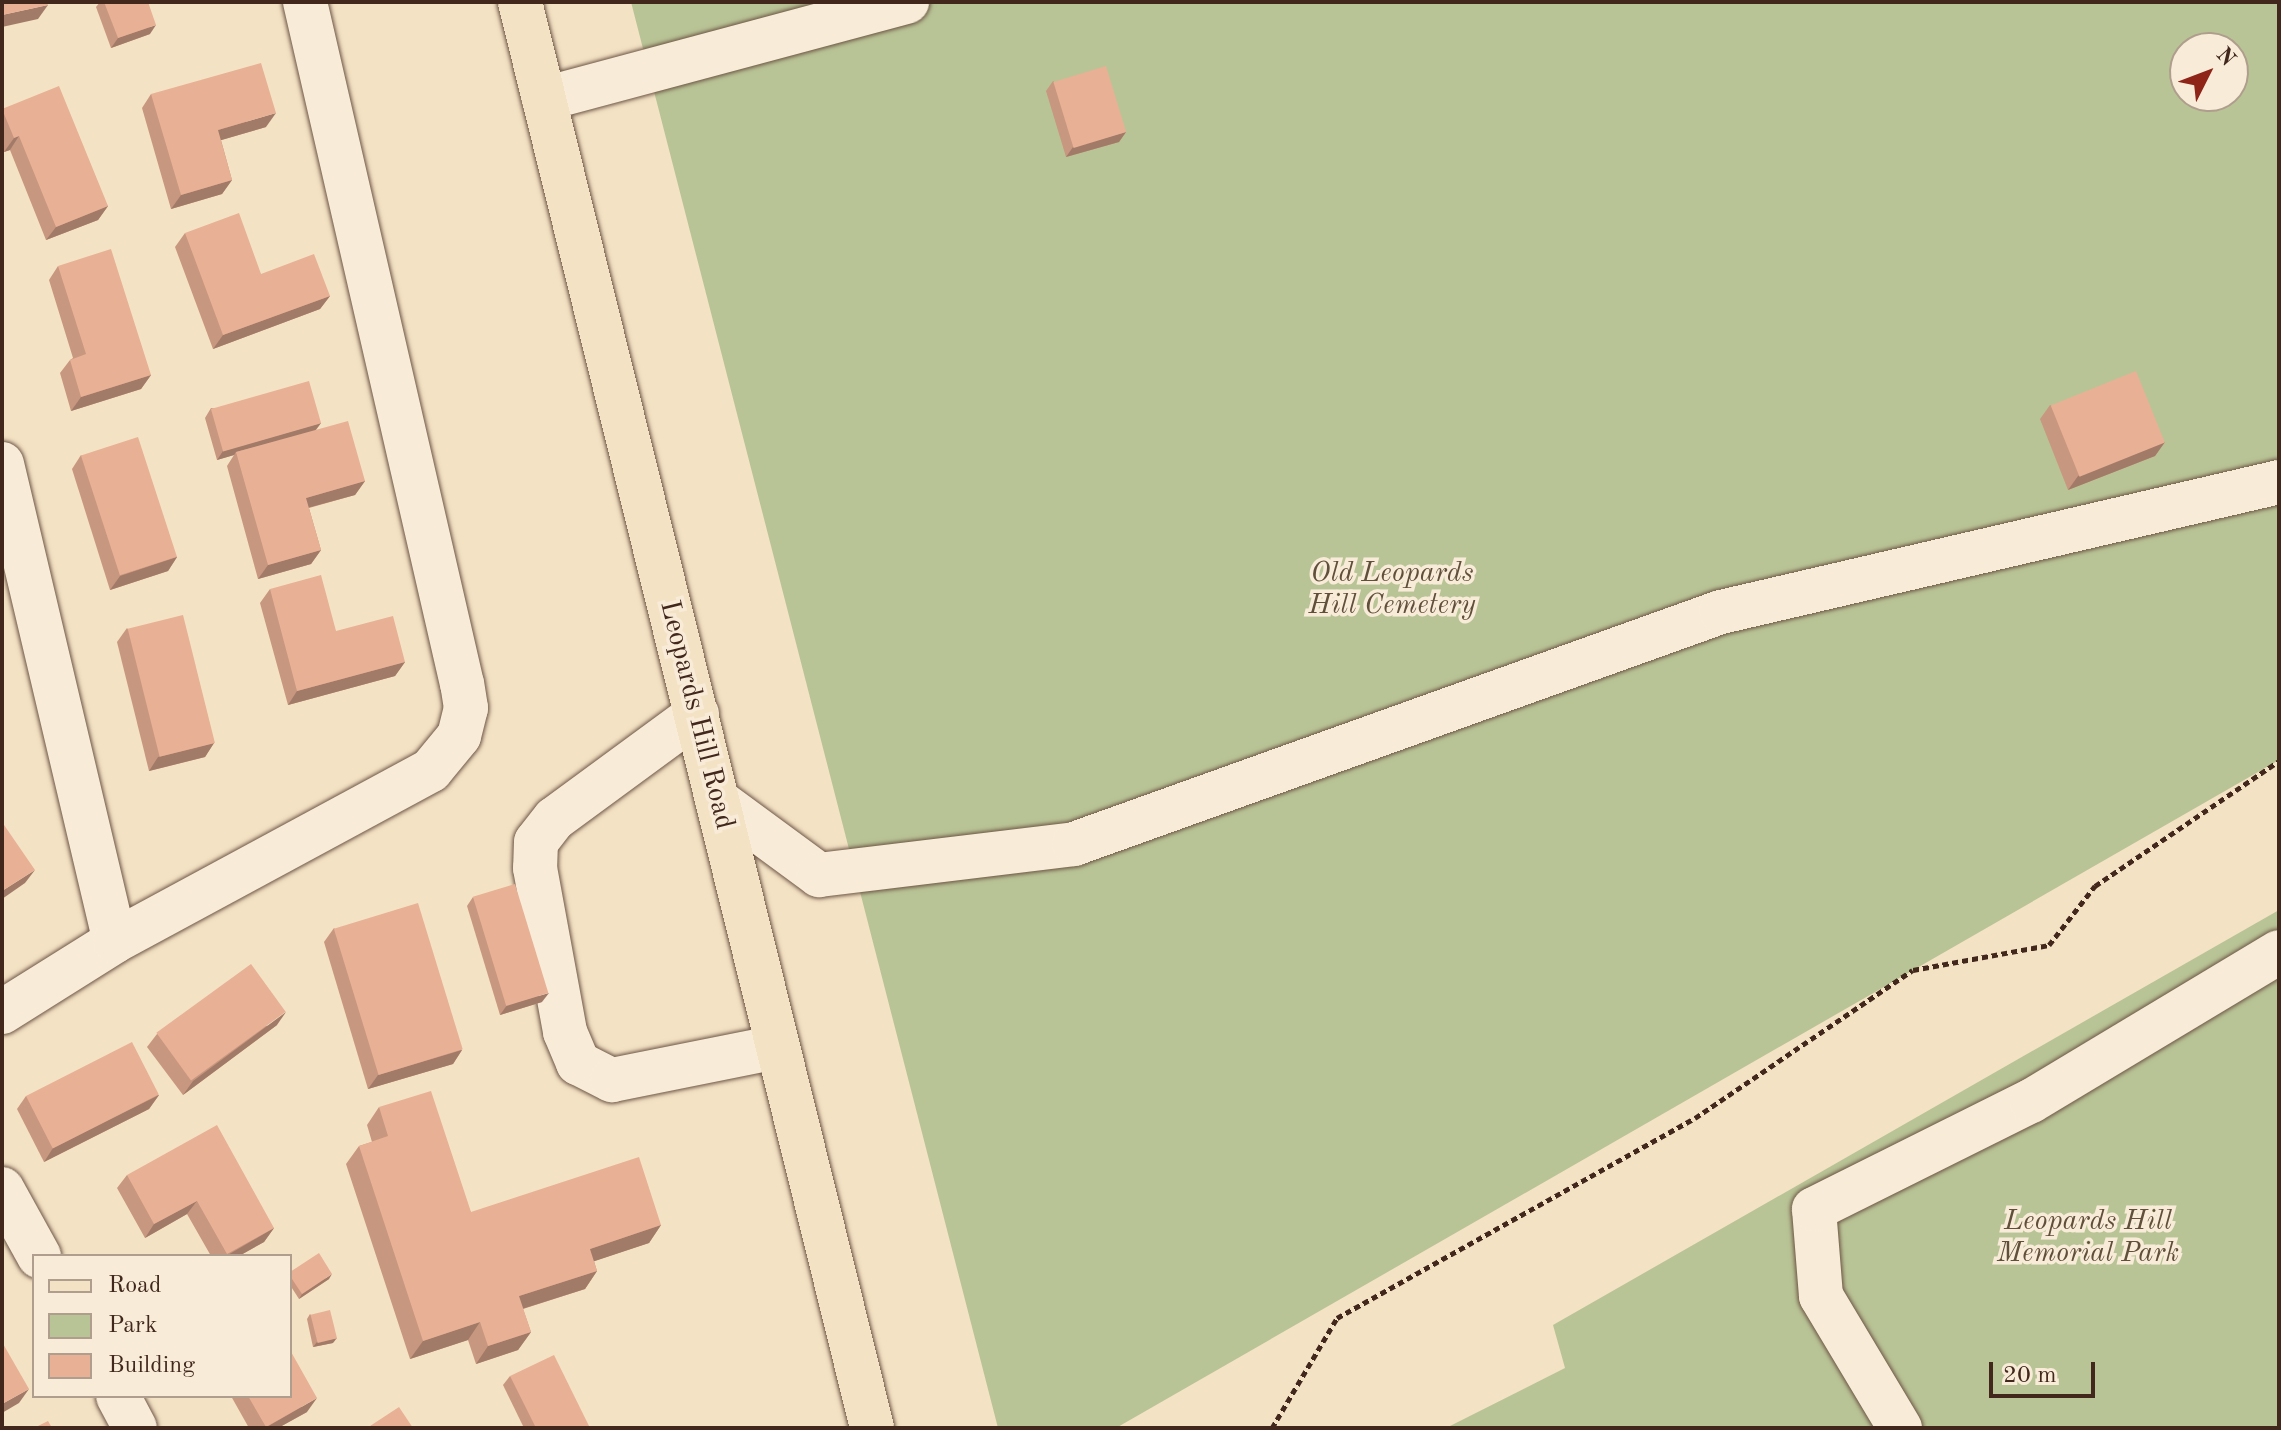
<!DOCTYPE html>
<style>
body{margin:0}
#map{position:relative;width:2281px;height:1430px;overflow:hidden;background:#f4e2c4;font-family:"Old Standard TT",serif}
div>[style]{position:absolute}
.green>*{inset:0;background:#b9c496}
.path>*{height:5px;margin-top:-2.5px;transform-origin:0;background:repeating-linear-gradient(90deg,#42281c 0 6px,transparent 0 10px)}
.roads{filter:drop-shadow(0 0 2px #6e5646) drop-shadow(0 0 2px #6e5646)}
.minor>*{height:44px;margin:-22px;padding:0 22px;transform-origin:22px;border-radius:22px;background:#f8ecd9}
.major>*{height:44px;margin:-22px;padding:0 22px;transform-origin:22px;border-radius:22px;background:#f4e2c4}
.wall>*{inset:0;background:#c8977f}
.shaded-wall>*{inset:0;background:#a27b68}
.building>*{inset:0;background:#e8b094;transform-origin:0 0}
span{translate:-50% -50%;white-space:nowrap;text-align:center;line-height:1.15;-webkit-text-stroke:7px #f8ecd9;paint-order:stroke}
.park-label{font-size:28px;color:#604f3a;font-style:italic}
.street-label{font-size:28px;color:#42281c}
.frame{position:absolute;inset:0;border:4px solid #42281c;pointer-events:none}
.legend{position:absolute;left:32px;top:1254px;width:260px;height:144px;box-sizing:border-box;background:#f8ecd9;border:2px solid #af9e8d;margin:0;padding:10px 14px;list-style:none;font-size:24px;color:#42281c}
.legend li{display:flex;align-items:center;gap:16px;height:40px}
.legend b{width:40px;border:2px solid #af9e8d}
.north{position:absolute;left:2169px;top:32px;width:80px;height:80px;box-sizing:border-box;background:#f8ecd9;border:2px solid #af9e8d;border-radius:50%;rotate:48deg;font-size:22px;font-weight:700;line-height:32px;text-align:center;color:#42281c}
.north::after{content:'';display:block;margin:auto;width:28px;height:36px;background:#8f2418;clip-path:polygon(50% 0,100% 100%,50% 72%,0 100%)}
.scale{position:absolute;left:1989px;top:1362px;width:106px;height:36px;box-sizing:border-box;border:4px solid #42281c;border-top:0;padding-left:10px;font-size:24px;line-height:28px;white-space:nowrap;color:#42281c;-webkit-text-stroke:6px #f8ecd9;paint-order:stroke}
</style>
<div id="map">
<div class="green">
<div style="clip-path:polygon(evenodd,631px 2px,2279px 2px,2279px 760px,1116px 1428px,998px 1428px,631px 2px,2185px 48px,2233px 48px,2233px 96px,2185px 96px,2185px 48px)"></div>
<div style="clip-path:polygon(2279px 910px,2279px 1428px,1446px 1428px,1565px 1368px,1553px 1325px)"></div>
</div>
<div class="path">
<div style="left:1272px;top:1428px;width:128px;rotate:-59.4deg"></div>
<div style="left:1337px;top:1318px;width:410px;rotate:-29.2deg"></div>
<div style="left:1695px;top:1118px;width:263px;rotate:-34.2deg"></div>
<div style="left:1913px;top:970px;width:138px;rotate:-10.4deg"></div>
<div style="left:2049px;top:945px;width:75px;rotate:-52.1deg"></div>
<div style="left:2095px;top:886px;width:222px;rotate:-34.2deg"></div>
</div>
<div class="roads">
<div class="minor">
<div style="left:544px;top:99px;width:376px;rotate:-15deg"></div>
<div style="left:2px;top:464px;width:490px;rotate:76.7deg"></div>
<div style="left:697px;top:714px;width:177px;rotate:143.7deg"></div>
<div style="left:554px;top:819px;width:29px;rotate:128deg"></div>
<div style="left:536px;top:842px;width:26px;rotate:92deg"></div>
<div style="left:535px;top:868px;width:167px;rotate:79.6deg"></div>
<div style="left:565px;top:1032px;width:34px;rotate:67deg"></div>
<div style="left:578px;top:1063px;width:38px;rotate:27deg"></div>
<div style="left:612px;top:1080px;width:168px;rotate:-11.3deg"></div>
<div style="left:717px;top:800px;width:127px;rotate:36.3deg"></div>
<div style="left:819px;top:875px;width:257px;rotate:-6.9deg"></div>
<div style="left:1074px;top:844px;width:687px;rotate:-19.73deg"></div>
<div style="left:1721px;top:612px;width:573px;rotate:-13.11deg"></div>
<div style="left:2px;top:1012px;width:133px;rotate:-32.1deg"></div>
<div style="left:115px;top:941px;width:359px;rotate:-28.4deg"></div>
<div style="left:431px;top:770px;width:44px;rotate:-50.5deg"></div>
<div style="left:459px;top:736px;width:29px;rotate:-76deg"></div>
<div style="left:466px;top:708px;width:24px;rotate:-99deg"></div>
<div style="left:462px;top:684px;width:700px;rotate:-102.96deg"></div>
<div style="left:2px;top:1189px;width:77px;rotate:61.1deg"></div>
<div style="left:118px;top:1396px;width:36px;rotate:62deg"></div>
<div style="left:1900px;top:1428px;width:154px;rotate:-120.9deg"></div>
<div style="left:1821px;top:1296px;width:87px;rotate:-94.6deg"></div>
<div style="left:1814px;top:1209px;width:242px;rotate:-26.5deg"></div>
<div style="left:2031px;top:1101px;width:289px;rotate:-31deg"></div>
</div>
<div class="major">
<div style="left:520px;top:2px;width:1469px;rotate:76.13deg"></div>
</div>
</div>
<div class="wall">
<div style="clip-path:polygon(100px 2px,148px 2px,150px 34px,111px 48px,96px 7px)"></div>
<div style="clip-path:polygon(1053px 81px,1126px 132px,1119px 142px,1066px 157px,1046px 91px)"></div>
<div style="clip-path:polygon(151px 94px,266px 127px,221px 140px,232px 180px,222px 194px,171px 209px,142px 108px)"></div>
<div style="clip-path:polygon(2px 109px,108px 206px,98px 220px,46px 240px,10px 150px,4px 152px,2px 146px)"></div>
<div style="clip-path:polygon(185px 233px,261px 274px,330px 296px,320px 309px,213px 349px,175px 247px)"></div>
<div style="clip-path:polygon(58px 266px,151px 375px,141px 389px,71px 411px,60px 373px,70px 360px,73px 358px,49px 280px)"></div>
<div style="clip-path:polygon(2050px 405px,2165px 442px,2155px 456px,2068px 490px,2040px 419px)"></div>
<div style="clip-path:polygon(211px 408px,321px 423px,316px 430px,365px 481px,355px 495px,309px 508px,321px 550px,311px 564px,258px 579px,227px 466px,234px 455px,217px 460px,205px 418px)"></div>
<div style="clip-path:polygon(81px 455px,177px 557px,168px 571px,110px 590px,72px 469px)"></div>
<div style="clip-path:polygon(270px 589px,336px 631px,405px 662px,395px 676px,288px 705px,260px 603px)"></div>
<div style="clip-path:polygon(127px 628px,214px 743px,205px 757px,149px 771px,117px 642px)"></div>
<div style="clip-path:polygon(473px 897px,542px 1002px,500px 1015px,467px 906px)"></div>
<div style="clip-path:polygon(334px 928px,462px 1050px,453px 1064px,368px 1089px,324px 942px)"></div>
<div style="clip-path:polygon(277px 1025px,183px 1095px,147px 1047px,157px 1034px)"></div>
<div style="clip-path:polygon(159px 1095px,149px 1109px,44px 1162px,17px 1109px,26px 1096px)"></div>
<div style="clip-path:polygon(379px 1107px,471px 1212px,661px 1225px,649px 1243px,594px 1261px,597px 1271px,585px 1289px,523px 1309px,531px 1332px,518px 1350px,476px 1364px,468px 1340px,410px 1359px,346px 1164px,359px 1146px,372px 1142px,367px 1125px)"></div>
<div style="clip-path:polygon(127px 1175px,274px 1228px,264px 1242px,239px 1256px,211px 1256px,187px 1214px,145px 1238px,117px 1188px)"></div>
<div style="clip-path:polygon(290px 1272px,329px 1279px,299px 1299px,290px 1285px)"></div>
<div style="clip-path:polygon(310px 1314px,333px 1343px,313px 1347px,307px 1319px)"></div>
<div style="clip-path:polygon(510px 1376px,590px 1428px,524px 1428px,503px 1385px)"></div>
<div style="clip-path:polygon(231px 1396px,290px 1396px,307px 1412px,278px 1428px,249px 1428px)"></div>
</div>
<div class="shaded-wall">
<div style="clip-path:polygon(48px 5px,38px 19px,2px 27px,2px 15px)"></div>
<div style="clip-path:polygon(156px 25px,150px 34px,111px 48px,118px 38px)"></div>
<div style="clip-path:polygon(276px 113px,266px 127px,208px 144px,218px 130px)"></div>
<div style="clip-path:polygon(1126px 132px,1119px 142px,1066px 157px,1073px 147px)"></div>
<div style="clip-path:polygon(19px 136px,10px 150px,4px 152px,14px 138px)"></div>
<div style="clip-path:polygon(232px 180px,222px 194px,171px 209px,181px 195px)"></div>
<div style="clip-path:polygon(108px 206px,98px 220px,46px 240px,56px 227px)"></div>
<div style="clip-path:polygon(330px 296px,320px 309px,213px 349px,223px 335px)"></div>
<div style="clip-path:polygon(151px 375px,141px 389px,71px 411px,81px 397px)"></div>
<div style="clip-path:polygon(321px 423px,314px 432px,236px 452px,234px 455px,217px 460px,223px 451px)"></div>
<div style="clip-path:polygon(2165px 442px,2155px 456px,2068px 490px,2078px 476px)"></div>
<div style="clip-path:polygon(365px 481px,355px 495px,296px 511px,306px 498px)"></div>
<div style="clip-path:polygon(321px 550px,311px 564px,258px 579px,268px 565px)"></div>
<div style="clip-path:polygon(177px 557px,168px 571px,110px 590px,120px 576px)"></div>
<div style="clip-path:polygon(405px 662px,395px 676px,288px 705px,297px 691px)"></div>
<div style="clip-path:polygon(214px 743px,205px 757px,149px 771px,158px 757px)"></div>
<div style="clip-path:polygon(35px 870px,25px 883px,2px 899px,2px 891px)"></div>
<div style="clip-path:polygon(549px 993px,542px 1002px,500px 1015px,507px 1005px)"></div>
<div style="clip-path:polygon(286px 1012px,277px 1025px,183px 1095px,193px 1081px)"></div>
<div style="clip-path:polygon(462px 1050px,453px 1064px,368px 1089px,378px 1075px)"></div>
<div style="clip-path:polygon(159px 1095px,149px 1109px,44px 1162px,53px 1148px)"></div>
<div style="clip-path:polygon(197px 1201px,187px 1214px,145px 1238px,154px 1224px)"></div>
<div style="clip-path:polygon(661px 1225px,649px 1243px,577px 1267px,590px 1249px)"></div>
<div style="clip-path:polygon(274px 1228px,264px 1242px,239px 1256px,226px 1256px)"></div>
<div style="clip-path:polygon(597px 1271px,585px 1289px,506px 1314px,519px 1296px)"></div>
<div style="clip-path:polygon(332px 1274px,329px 1279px,299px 1299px,302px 1294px)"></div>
<div style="clip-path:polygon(480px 1322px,468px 1340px,410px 1359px,423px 1341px)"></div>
<div style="clip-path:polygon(531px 1332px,518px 1350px,476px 1364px,488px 1346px)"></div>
<div style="clip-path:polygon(337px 1338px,333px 1343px,313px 1347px,317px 1342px)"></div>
<div style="clip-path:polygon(29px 1389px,19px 1403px,2px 1413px,2px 1404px)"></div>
<div style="clip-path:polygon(317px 1398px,307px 1412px,278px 1428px,265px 1428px)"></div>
</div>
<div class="building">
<div style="clip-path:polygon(2px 2px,47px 2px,48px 5px,2px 15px)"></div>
<div style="clip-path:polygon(104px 2px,148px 2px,156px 25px,118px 38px)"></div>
<div style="clip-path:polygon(261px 63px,276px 113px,218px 130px,232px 180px,181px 195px,151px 94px)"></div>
<div style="left:1106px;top:66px;width:69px;height:55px;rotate:73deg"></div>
<div style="clip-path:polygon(59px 86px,108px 206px,56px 227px,19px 136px,14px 138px,2px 109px)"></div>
<div style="clip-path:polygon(239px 213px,261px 274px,314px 254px,330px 296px,223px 335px,185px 233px)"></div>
<div style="clip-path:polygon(111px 249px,151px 375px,81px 397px,70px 360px,86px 354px,58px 266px)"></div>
<div style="left:2136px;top:371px;width:77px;height:92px;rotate:68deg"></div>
<div style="left:309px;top:381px;width:44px;height:102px;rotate:74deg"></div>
<div style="clip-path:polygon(348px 421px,365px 481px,306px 498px,321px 550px,268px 565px,236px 452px)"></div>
<div style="left:138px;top:437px;width:126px;height:60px;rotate:72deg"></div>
<div style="clip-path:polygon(321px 575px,336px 631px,393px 616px,405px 662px,297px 691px,270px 589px)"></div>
<div style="left:183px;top:615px;width:132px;height:57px;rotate:76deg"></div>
<div style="clip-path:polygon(2px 822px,35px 870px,2px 891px)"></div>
<div style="left:515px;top:884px;width:114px;height:44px;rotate:73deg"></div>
<div style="left:418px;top:903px;width:153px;height:88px;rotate:73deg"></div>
<div style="left:251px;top:964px;width:59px;height:117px;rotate:54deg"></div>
<div style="left:132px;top:1042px;width:59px;height:119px;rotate:63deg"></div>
<div style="clip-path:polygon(431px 1091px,471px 1212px,639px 1157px,661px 1225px,590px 1249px,597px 1271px,519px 1296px,531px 1332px,488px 1346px,480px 1322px,423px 1341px,359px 1146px,388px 1136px,379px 1107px)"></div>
<div style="clip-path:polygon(217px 1125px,274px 1228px,227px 1254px,197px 1201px,154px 1224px,127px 1175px)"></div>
<div style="clip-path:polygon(319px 1253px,332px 1274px,302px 1294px,290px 1276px,290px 1272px)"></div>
<div style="left:330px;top:1310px;width:29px;height:20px;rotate:76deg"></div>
<div style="clip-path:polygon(2px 1342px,29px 1389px,2px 1404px)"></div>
<div style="clip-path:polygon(290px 1350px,317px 1398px,266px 1427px,248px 1396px,290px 1396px)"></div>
<div style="clip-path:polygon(554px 1355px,590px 1428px,536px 1428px,510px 1376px)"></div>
<div style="clip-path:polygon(399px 1407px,413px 1428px,367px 1428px)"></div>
<div style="clip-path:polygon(48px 1421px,52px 1428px,34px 1428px)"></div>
</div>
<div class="park-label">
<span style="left:1392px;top:590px">Old Leopards<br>Hill Cemetery</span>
<span style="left:2088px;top:1238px">Leopards Hill<br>Memorial Park</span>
</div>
<div class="street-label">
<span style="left:696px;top:715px;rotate:76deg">Leopards Hill Road</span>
</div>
<div class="frame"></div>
<ul class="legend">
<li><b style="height:10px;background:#f4e2c4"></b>Road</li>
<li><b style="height:22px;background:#b9c496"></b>Park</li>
<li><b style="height:22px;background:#e8b094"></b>Building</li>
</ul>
<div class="north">N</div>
<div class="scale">20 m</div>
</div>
